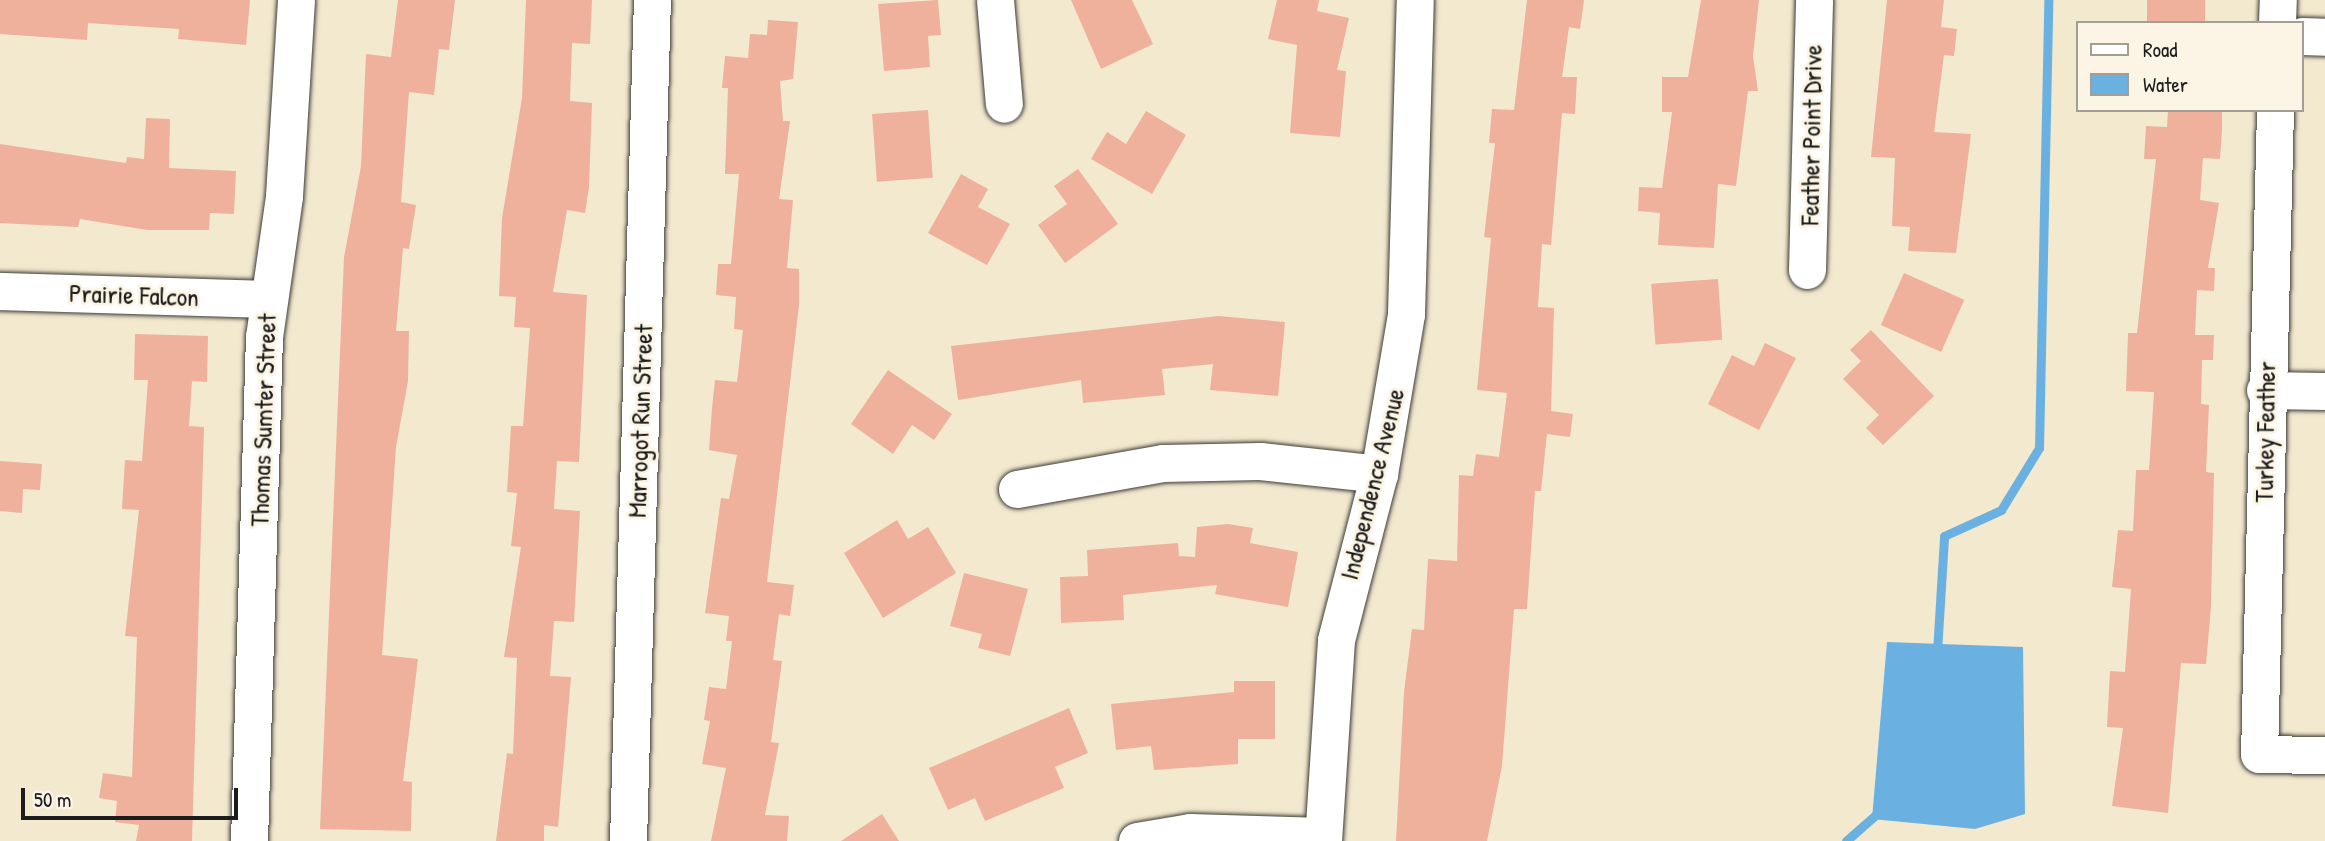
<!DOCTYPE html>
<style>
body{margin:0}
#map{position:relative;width:2325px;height:841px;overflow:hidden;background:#f3e9cf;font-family:"Patrick Hand",sans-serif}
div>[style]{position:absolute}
.water>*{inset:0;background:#6ab1e1}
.stream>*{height:9px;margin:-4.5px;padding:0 4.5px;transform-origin:4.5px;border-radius:4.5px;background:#6ab1e1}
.building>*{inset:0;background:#efb19c;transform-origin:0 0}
.roads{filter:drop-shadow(0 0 2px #3c3b37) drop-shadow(0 0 2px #3c3b37)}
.minor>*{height:37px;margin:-18.5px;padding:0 18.5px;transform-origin:18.5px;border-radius:18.5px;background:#fff}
span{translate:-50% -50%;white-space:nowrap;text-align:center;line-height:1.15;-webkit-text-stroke:6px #fcf5e5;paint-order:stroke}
.street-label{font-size:26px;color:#1c1c1c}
.legend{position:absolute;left:2076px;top:21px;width:228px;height:91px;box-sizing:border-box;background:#fcf5e5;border:2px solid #a29e95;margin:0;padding:9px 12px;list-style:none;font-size:21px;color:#1c1c1c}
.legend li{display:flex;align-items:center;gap:14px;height:35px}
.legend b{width:35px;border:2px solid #a29e95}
.scale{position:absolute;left:21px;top:788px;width:217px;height:32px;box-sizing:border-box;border:4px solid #1c1c1c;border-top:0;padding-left:9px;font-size:21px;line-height:24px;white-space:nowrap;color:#1c1c1c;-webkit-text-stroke:5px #fcf5e5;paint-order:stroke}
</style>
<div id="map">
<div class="water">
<div style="clip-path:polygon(1887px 642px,2023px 647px,2025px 814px,1975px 829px,1872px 819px)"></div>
</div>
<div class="stream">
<div style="left:1937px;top:652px;width:116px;rotate:-86.5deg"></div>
<div style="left:1944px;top:536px;width:63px;rotate:-24.5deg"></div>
<div style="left:2001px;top:510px;width:73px;rotate:-58.5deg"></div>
<div style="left:2039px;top:448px;width:448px;rotate:-88.8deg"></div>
<div style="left:1846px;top:841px;width:44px;rotate:-41.3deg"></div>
</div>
<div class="building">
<div style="clip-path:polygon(0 0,250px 0,246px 45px,178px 39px,179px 29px,88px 23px,87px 40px,0 34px)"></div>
<div style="clip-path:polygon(398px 0,455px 0,449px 50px,439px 49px,434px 95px,409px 92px,401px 202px,416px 205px,409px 249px,403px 248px,396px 331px,409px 331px,408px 381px,396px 447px,382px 655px,418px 659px,403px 781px,412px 782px,411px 831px,320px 829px,344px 257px,361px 166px,366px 54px,391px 57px)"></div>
<div style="clip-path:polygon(526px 0,592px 0,590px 44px,572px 43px,570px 101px,592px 103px,589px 187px,585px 213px,567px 210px,553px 292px,587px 295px,579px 462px,557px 461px,554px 509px,580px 511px,574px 622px,554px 621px,550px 676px,571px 677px,558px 827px,544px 825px,544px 841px,496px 841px,507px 753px,513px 754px,517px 658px,504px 657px,521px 547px,511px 546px,517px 493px,507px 492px,511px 426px,523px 426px,530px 328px,514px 327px,516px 297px,499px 296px,502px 218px,522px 98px)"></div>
<div style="clip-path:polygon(938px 0,941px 35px,928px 36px,930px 67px,884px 71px,878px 4px)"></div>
<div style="clip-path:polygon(1071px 0,1132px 0,1153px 44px,1101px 69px)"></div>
<div style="clip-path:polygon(1277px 0,1319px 0,1317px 11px,1349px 18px,1337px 70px,1346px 71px,1340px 137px,1290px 133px,1297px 45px,1268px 39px)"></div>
<div style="clip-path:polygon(1527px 0,1584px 0,1580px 29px,1569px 27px,1562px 77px,1577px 77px,1575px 114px,1562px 113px,1551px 245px,1542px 244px,1538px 307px,1554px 308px,1551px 411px,1573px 414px,1570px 437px,1547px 434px,1541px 491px,1535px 491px,1527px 609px,1514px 609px,1502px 766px,1487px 841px,1396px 841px,1404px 692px,1412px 629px,1424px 630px,1428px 559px,1457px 561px,1459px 475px,1473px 476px,1476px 454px,1499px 457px,1507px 393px,1477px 390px,1491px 238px,1484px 237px,1495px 143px,1489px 143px,1492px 109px,1514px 110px)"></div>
<div style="clip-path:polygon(1701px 0,1759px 0,1753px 56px,1758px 91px,1748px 91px,1736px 186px,1718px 184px,1714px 248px,1658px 245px,1660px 213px,1638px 211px,1639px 187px,1662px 188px,1672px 112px,1662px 112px,1662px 77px,1688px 77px)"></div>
<div style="clip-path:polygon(1887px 0,1944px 0,1941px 27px,1957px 29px,1954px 56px,1944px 55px,1934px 132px,1971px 134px,1956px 253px,1908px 251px,1910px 227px,1892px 226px,1895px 158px,1871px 157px)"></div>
<div style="left:2147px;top:0;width:58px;height:23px"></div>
<div style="clip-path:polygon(768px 20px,798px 22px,793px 79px,780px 81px,783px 121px,790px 121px,779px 199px,793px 200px,787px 268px,799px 269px,799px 305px,767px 582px,794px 585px,790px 616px,779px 614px,773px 660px,782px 661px,771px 742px,779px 743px,765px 815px,789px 816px,787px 841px,711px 841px,726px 768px,702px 764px,710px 721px,704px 720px,709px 687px,726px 689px,732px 641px,726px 641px,729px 616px,705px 613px,721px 498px,729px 499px,737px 455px,709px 450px,712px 408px,715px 380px,737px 382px,743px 330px,734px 329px,736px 297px,716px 295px,718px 264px,731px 264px,739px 174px,725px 174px,728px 88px,722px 88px,725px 56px,748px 58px,750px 34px,767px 35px)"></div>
<div style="left:928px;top:110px;width:68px;height:56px;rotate:86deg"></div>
<div style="clip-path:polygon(2168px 110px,2222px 110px,2222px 130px,2220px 159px,2203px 158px,2200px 200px,2219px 203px,2208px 268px,2215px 268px,2214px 291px,2197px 290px,2195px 335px,2214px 335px,2213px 360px,2202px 360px,2201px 404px,2209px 405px,2206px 472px,2214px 473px,2211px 607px,2206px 664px,2181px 663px,2168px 813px,2112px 806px,2123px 728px,2107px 727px,2110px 671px,2125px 672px,2131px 589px,2112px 587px,2118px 530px,2133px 531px,2136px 470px,2149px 470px,2154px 392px,2126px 391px,2128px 333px,2137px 333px,2156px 159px,2144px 159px,2146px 126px,2167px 127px)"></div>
<div style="clip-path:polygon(1146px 111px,1186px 135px,1152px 194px,1091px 159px,1107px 132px,1126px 144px)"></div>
<div style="clip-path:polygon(146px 118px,170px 119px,169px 168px,236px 171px,234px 214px,210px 213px,209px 230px,147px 230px,80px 219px,78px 227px,0 223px,0 144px,126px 163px,127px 157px,144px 159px)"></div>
<div style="clip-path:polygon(1078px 169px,1118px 224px,1065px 263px,1038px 225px,1067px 204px,1054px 186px)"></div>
<div style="clip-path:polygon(961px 174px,988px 189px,978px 207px,1010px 224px,987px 265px,928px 233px)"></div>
<div style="left:1904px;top:273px;width:66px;height:57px;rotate:24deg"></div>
<div style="left:1718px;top:279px;width:61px;height:67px;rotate:86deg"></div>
<div style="clip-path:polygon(1218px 316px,1285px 322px,1278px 396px,1210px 390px,1213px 364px,1162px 369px,1165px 395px,1083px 403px,1081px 380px,958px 400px,951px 346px)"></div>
<div style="clip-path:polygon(1871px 330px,1934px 396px,1883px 445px,1866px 428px,1879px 415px,1843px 379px,1861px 361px,1850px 350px)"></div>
<div style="clip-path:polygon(135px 334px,208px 336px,207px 382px,192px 381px,189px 426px,204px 427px,192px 841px,136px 841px,139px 825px,115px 822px,117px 801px,99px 798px,103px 773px,132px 777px,137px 637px,125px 636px,139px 510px,122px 509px,125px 460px,142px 461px,148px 380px,134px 380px)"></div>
<div style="clip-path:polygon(1765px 343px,1796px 358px,1759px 430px,1708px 404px,1732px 355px,1754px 366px)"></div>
<div style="clip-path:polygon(888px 370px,952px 414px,934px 440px,912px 425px,893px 454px,851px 424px)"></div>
<div style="clip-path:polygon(0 461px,42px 464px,40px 490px,23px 489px,22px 513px,0 511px)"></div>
<div style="clip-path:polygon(897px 520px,908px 539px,928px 527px,956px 573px,883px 618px,844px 553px)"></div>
<div style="clip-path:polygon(1228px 524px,1253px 528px,1250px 543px,1298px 552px,1288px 607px,1215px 594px,1217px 585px,1123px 595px,1124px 620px,1061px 623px,1060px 577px,1088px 576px,1087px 550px,1178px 543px,1179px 556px,1195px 557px,1197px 527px)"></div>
<div style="clip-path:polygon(964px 573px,1028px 589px,1010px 656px,978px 648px,982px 634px,950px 626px)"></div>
<div style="clip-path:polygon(1234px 681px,1275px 681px,1275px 739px,1238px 739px,1238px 764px,1154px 770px,1151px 746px,1116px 750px,1111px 704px,1234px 692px)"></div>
<div style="clip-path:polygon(1069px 708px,1088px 753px,1055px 767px,1064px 788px,985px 821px,975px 798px,948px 810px,929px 768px)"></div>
<div style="clip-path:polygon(882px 814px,899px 841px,841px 841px)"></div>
</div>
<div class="roads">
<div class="minor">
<div style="left:995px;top:0;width:104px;rotate:85.1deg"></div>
<div style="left:2277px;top:23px;width:23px;rotate:-88deg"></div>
<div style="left:2302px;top:36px;width:23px;rotate:2deg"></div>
<div style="left:2275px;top:110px;width:644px;rotate:91.42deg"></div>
<div style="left:2259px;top:754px;width:66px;rotate:0.9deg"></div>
<div style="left:1807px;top:270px;width:270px;rotate:-88.5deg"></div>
<div style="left:0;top:291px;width:267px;rotate:1.7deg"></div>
<div style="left:2265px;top:390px;width:60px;rotate:1deg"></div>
<div style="left:1017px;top:489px;width:148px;rotate:-10.1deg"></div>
<div style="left:1163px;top:463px;width:97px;rotate:-1.2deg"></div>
<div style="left:1260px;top:461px;width:120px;rotate:6.2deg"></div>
<div style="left:249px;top:841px;width:504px;rotate:-88.3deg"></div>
<div style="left:264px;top:337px;width:142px;rotate:-81.9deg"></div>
<div style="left:284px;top:196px;width:196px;rotate:-86.5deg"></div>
<div style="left:628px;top:841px;width:841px;rotate:-88.37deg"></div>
<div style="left:1137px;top:841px;width:54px;rotate:-9.6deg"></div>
<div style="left:1190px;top:832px;width:133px;rotate:1.7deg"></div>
<div style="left:1323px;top:841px;width:201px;rotate:-86.3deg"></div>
<div style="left:1336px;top:640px;width:171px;rotate:-75.5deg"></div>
<div style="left:1379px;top:474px;width:162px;rotate:-80.4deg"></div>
<div style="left:1406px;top:314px;width:314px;rotate:-88.4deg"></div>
</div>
</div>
<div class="street-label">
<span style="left:1811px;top:135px;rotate:-89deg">Feather Point Drive</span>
<span style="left:134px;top:295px;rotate:2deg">Prairie Falcon</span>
<span style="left:263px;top:420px;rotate:-88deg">Thomas Sumter Street</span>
<span style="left:640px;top:421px;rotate:-88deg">Marrogot Run Street</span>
<span style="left:2265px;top:432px;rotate:-89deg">Turkey Feather</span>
<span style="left:1372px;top:484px;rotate:-76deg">Independence Avenue</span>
</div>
<ul class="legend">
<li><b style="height:9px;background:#fff"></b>Road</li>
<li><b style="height:19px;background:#6ab1e1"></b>Water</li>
</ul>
<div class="scale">50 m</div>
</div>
